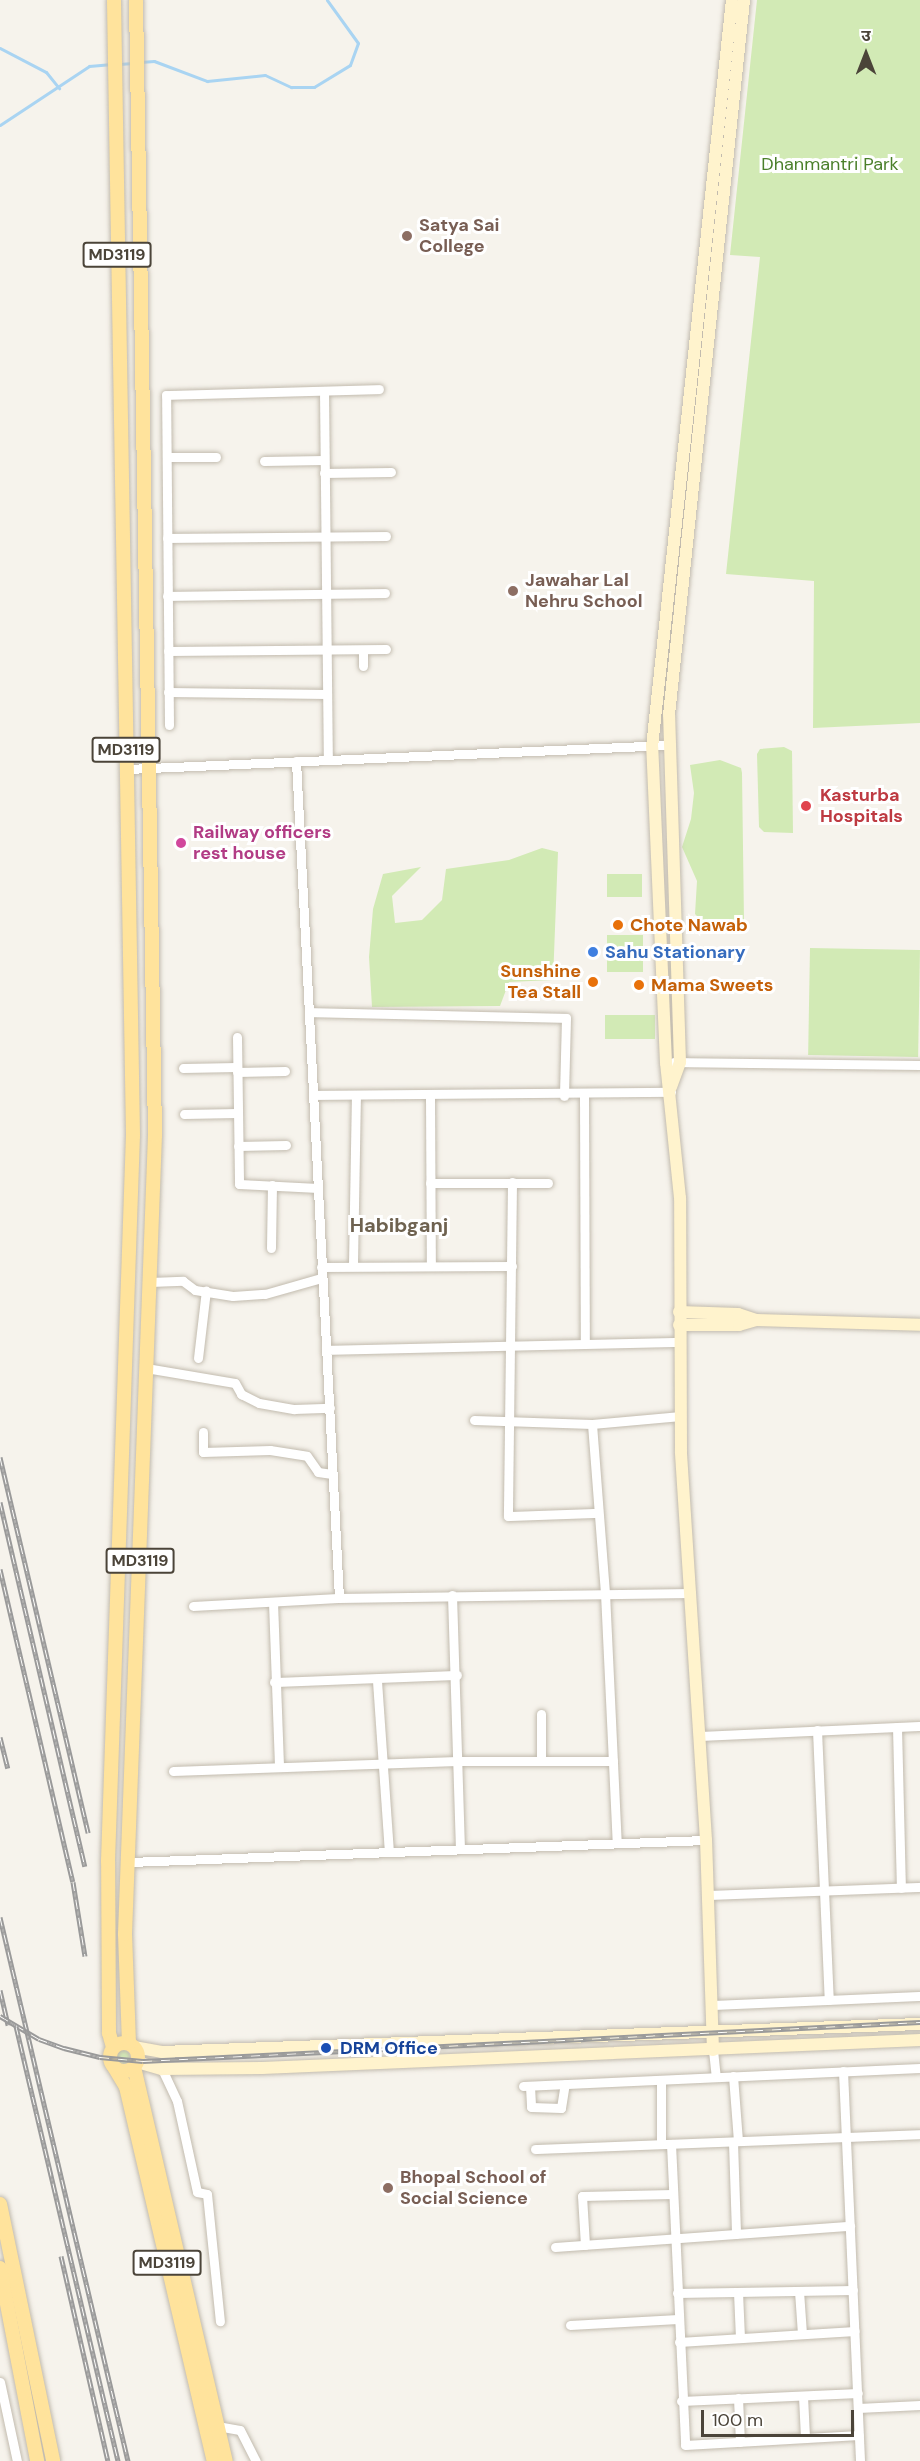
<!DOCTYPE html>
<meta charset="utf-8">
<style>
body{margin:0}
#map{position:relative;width:920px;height:2461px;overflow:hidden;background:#f6f3ec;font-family:"DM Sans","Noto Sans Devanagari",sans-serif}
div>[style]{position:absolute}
.green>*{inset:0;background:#d2eab5;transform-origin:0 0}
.round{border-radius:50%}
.stream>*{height:3px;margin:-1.5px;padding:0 1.5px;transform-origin:1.5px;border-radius:1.5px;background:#a9d4f2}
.roads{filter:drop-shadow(0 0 2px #c2bbae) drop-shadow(0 0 2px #c2bbae)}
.street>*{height:9px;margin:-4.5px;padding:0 4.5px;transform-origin:4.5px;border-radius:4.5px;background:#fff}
.secondary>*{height:12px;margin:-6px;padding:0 6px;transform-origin:6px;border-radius:6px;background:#fff3cd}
.primary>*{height:14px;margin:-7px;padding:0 7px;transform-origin:7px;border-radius:7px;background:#ffe39c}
.primary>.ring{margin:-7px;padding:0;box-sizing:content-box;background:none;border:14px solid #ffe39c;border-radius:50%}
.rail>*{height:5px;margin-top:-2.5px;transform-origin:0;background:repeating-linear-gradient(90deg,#fff 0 9px,#9a9a9a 0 18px);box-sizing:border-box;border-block:2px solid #9a9a9a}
.dots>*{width:16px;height:16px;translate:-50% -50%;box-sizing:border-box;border:3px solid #fff;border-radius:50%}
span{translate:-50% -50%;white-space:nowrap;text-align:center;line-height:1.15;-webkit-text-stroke:6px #fff;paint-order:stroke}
.shield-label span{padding:2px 4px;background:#fff;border:2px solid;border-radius:4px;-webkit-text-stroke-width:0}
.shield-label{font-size:16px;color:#4b4439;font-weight:700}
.park-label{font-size:18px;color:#4a7f2a}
.education-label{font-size:18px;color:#785e54;font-weight:700}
.left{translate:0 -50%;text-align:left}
.health-label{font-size:18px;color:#be3a42;font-weight:700}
.hotel-label{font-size:18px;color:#b23c85;font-weight:700}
.food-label{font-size:18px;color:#c56008;font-weight:700}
.right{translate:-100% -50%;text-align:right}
.shop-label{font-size:18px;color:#366cbe;font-weight:700}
.transit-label{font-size:18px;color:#164399;font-weight:700}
.neighbourhood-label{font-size:20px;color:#6e6250;font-weight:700}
.north{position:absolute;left:836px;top:24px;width:60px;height:60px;-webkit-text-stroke:4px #fff;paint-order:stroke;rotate:0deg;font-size:16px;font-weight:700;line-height:24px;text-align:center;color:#4b4439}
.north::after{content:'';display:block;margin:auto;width:21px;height:27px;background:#4b4439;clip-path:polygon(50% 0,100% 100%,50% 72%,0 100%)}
.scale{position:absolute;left:701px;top:2410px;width:153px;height:27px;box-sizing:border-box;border:3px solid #4b4439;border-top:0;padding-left:8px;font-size:18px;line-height:21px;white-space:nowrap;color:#4b4439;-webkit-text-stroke:4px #fff;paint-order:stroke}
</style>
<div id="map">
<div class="green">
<div style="clip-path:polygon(757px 0,920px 0,920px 723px,813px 728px,814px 581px,726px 574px,760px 257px,730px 255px)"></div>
<div style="clip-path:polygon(784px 747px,792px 751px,793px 833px,764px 832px,759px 827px,757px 754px,760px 749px)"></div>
<div style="clip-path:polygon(720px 760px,741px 768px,742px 773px,744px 921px,702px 921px,695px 914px,697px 881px,682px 847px,691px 819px,694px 793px,690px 765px)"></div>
<div style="clip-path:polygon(542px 848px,558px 852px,553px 980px,509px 982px,500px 1006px,372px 1007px,369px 957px,373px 909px,383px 874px,421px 867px,392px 896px,395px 923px,422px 920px,442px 900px,446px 869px,509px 860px)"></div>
<div style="left:607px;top:874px;width:35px;height:23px"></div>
<div style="left:607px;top:935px;width:36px;height:37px"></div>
<div style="left:810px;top:948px;width:110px;height:107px;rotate:1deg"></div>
<div style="left:605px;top:1015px;width:50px;height:24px"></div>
<div class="round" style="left:116px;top:2050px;width:14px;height:14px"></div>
</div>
<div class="stream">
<div style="left:0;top:48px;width:52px;rotate:27.6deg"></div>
<div style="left:46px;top:72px;width:21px;rotate:51deg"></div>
<div style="left:140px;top:62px;width:14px;rotate:-4deg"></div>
<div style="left:154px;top:61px;width:57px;rotate:20.7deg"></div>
<div style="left:207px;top:81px;width:58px;rotate:-5.9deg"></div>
<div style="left:265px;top:75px;width:29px;rotate:25deg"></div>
<div style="left:291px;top:87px;width:23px"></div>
<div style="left:314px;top:87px;width:42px;rotate:-31.4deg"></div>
<div style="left:350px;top:65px;width:23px;rotate:-70deg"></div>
<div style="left:358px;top:43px;width:53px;rotate:-125.8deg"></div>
<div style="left:119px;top:64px;width:14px;rotate:-4deg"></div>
<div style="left:0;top:125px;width:107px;rotate:-33.5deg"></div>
<div style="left:89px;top:66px;width:23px;rotate:-5deg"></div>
</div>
<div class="roads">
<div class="street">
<div style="left:324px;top:391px;width:369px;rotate:89.4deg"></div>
<div style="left:167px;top:457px;width:49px"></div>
<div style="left:264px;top:461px;width:60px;rotate:-1deg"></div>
<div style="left:324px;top:473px;width:67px;rotate:-0.9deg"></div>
<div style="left:167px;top:538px;width:219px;rotate:-0.5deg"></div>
<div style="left:167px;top:596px;width:218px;rotate:-0.8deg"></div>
<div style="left:363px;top:650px;width:16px;rotate:90deg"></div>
<div style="left:168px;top:651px;width:218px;rotate:-0.5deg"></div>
<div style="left:168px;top:692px;width:159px;rotate:0.7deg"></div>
<div style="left:169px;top:725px;width:330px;rotate:-90.5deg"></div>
<div style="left:166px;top:395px;width:213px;rotate:-1.6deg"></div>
<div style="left:296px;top:761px;width:838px;rotate:87.06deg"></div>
<div style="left:127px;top:769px;width:543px;rotate:-2.54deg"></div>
<div style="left:309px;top:1012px;width:257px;rotate:1.3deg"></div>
<div style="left:566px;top:1018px;width:78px;rotate:91.5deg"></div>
<div style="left:237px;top:1037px;width:147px;rotate:89.2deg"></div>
<div style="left:239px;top:1184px;width:79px;rotate:2.9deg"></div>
<div style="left:674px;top:1062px;width:246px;rotate:0.7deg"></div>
<div style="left:183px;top:1068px;width:54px;rotate:-1.1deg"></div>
<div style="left:237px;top:1072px;width:48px;rotate:-1.2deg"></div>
<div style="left:313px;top:1095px;width:358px;rotate:-0.5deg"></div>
<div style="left:430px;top:1096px;width:169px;rotate:89.7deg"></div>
<div style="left:584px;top:1096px;width:246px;rotate:89.8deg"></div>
<div style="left:184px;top:1114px;width:53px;rotate:-1.1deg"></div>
<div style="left:238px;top:1146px;width:48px;rotate:-1.2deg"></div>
<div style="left:512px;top:1182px;width:334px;rotate:90.7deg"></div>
<div style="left:508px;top:1516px;width:88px;rotate:-2deg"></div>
<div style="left:430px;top:1183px;width:118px"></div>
<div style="left:271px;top:1248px;width:63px;rotate:-89.1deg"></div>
<div style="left:353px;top:1264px;width:167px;rotate:-89deg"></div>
<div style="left:321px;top:1267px;width:191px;rotate:-0.3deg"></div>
<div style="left:150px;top:1282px;width:33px;rotate:-2deg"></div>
<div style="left:183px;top:1281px;width:15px;rotate:37deg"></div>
<div style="left:195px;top:1290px;width:38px;rotate:9deg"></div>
<div style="left:233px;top:1296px;width:32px;rotate:-4deg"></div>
<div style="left:265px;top:1294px;width:58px;rotate:-15.9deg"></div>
<div style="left:326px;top:1350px;width:354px;rotate:-1.3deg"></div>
<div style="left:198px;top:1358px;width:68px;rotate:-83.3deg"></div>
<div style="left:146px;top:1368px;width:90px;rotate:9.6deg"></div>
<div style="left:235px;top:1383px;width:13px;rotate:61deg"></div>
<div style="left:241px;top:1394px;width:20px;rotate:27deg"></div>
<div style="left:259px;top:1403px;width:36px;rotate:10deg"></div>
<div style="left:294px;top:1409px;width:36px;rotate:-2deg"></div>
<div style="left:474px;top:1420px;width:118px;rotate:1.9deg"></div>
<div style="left:592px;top:1424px;width:89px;rotate:-5.1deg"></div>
<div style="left:592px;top:1424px;width:169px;rotate:85.6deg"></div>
<div style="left:605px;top:1593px;width:250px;rotate:87.3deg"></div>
<div style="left:203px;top:1432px;width:20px;rotate:90deg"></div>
<div style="left:203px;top:1452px;width:67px;rotate:-1.7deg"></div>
<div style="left:270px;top:1450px;width:37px;rotate:9deg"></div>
<div style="left:307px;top:1456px;width:19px;rotate:55deg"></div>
<div style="left:318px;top:1472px;width:14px;rotate:8deg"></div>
<div style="left:452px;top:1595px;width:253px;rotate:88.2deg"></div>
<div style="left:273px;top:1602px;width:165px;rotate:87.9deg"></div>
<div style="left:193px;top:1606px;width:145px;rotate:-3.2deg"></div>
<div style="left:338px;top:1598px;width:353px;rotate:-0.8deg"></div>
<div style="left:377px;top:1681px;width:171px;rotate:86deg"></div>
<div style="left:274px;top:1682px;width:183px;rotate:-2.2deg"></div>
<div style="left:541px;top:1714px;width:47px;rotate:90deg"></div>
<div style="left:897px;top:1727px;width:161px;rotate:88.6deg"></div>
<div style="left:817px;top:1730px;width:270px;rotate:87.5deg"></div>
<div style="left:699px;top:1736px;width:221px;rotate:-2.6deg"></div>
<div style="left:173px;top:1771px;width:284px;rotate:-2deg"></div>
<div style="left:457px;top:1761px;width:156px"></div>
<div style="left:130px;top:1862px;width:576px;rotate:-2.19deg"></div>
<div style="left:707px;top:1895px;width:213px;rotate:-2.2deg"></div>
<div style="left:712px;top:2005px;width:208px;rotate:-2.5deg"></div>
<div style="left:713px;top:2050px;width:27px;rotate:84deg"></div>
<div style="left:162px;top:2069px;width:35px;rotate:65deg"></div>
<div style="left:177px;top:2101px;width:93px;rotate:77.6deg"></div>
<div style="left:197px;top:2192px;width:10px;rotate:11deg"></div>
<div style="left:207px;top:2194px;width:128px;rotate:84.2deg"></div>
<div style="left:843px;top:2071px;width:390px;rotate:87.5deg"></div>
<div style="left:733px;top:2076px;width:65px;rotate:85.6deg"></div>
<div style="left:661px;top:2080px;width:64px;rotate:90deg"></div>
<div style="left:523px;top:2086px;width:397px;rotate:-2.6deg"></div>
<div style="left:530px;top:2086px;width:21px;rotate:87deg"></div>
<div style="left:531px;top:2107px;width:30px;rotate:2deg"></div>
<div style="left:561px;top:2108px;width:24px;rotate:-81deg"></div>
<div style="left:733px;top:2142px;width:92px;rotate:88.1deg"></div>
<div style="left:671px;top:2144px;width:301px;rotate:87.3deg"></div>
<div style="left:685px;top:2445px;width:174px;rotate:-3.3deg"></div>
<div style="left:535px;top:2149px;width:385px;rotate:-2.2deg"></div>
<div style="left:585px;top:2245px;width:49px;rotate:-93.5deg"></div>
<div style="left:582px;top:2196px;width:91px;rotate:-1.3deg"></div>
<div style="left:555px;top:2247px;width:296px;rotate:-4.1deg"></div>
<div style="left:799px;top:2291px;width:43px;rotate:86deg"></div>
<div style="left:738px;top:2292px;width:46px;rotate:87.5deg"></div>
<div style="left:677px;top:2293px;width:176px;rotate:-1deg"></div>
<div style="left:570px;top:2325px;width:108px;rotate:-3.2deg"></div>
<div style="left:679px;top:2342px;width:176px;rotate:-3.6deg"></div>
<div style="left:0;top:2382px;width:81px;rotate:77.9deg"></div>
<div style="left:803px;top:2396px;width:41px;rotate:87.2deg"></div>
<div style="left:738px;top:2398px;width:44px;rotate:87.4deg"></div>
<div style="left:681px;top:2401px;width:177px;rotate:-2.6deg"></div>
<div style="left:858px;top:2408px;width:62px;rotate:-2.8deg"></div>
<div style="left:217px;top:2426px;width:23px;rotate:10deg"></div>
<div style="left:240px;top:2430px;width:35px;rotate:63deg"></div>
</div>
<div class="secondary">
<div style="left:671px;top:1087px;width:27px;rotate:-70deg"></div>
<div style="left:680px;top:1062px;width:347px;rotate:-91.8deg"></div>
<div style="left:669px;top:715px;width:719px;rotate:-84.01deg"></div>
<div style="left:679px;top:1312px;width:59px;rotate:1.9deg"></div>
<div style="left:738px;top:1314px;width:19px;rotate:18deg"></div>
<div style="left:756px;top:1320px;width:164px;rotate:1.7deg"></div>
<div style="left:679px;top:1325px;width:60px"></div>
<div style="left:739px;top:1325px;width:18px;rotate:-16deg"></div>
<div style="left:134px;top:2047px;width:28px;rotate:10deg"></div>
<div style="left:162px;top:2052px;width:759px;rotate:-2.12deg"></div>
<div style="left:713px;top:2050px;width:210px;rotate:-91.9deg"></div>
<div style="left:706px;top:1840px;width:389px;rotate:-93.7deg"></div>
<div style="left:681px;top:1452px;width:254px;rotate:-90.2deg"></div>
<div style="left:680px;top:1198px;width:136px;rotate:-95.9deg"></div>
<div style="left:666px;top:1063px;width:316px;rotate:-92.5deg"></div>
<div style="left:652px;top:747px;width:751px;rotate:-83.89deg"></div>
<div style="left:137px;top:2062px;width:26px;rotate:16deg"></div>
<div style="left:162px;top:2069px;width:100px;rotate:-0.6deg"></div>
<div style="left:262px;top:2068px;width:659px;rotate:-2.44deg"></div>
</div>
<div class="primary">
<div class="ring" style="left:110px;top:2043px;width:14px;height:14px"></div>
<div style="left:129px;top:2043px;width:109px;rotate:-92.1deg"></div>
<div style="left:125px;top:1934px;width:800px;rotate:-87.85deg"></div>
<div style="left:155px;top:1135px;width:1135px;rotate:-90.96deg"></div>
<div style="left:113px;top:2047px;width:15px;rotate:-106deg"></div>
<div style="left:109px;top:2033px;width:172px;rotate:-90.3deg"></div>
<div style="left:108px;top:1861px;width:726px;rotate:-88.03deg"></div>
<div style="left:133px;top:1135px;width:1135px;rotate:-90.96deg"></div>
<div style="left:114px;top:2067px;width:23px;rotate:59deg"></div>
<div style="left:126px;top:2087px;width:384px;rotate:76.8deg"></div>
<div style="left:134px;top:2067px;width:405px;rotate:76.9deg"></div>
<div style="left:0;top:2204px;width:262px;rotate:78.3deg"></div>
<div style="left:0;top:2268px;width:197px;rotate:79.1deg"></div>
</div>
</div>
<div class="rail">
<div style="left:0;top:1457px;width:386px;rotate:76.8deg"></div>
<div style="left:0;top:1502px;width:374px;rotate:76.9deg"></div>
<div style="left:0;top:1569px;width:321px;rotate:76.9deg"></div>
<div style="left:73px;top:1882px;width:75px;rotate:80.8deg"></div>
<div style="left:0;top:1737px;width:32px;rotate:76deg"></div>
<div style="left:0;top:1917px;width:559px;rotate:76.76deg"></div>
<div style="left:0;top:1990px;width:36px;rotate:77deg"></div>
<div style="left:0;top:2016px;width:45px;rotate:30.5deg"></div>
<div style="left:39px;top:2039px;width:27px;rotate:20deg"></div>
<div style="left:64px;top:2048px;width:37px;rotate:14deg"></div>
<div style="left:100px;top:2057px;width:43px;rotate:5.3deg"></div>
<div style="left:143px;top:2061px;width:778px;rotate:-2.87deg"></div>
<div style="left:16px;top:2026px;width:447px;rotate:76.8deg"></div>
<div style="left:61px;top:2256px;width:210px;rotate:77.1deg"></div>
</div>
<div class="dots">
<div style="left:407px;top:236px;background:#8d6e63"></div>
<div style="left:513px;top:591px;background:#8d6e63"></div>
<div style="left:806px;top:806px;background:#e0444e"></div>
<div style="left:181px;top:843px;background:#d1479c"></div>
<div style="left:618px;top:925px;background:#e8710a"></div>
<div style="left:593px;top:952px;background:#3f7fe0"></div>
<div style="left:593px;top:982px;background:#e8710a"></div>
<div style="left:639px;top:985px;background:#e8710a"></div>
<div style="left:326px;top:2048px;background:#1a4fb4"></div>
<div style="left:388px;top:2188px;background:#8d6e63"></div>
</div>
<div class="shield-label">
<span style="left:117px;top:255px">MD3119</span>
<span style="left:126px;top:750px">MD3119</span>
<span style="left:140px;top:1561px">MD3119</span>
<span style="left:167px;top:2263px">MD3119</span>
</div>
<div class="park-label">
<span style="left:830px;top:164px">Dhanmantri Park</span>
</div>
<div class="education-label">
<span class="left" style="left:419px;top:236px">Satya Sai<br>College</span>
<span class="left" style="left:525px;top:591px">Jawahar Lal<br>Nehru School</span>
<span class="left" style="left:400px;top:2188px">Bhopal School of<br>Social Science</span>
</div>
<div class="health-label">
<span class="left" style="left:820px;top:806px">Kasturba<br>Hospitals</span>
</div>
<div class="hotel-label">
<span class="left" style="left:193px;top:843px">Railway officers<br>rest house</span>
</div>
<div class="food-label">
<span class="left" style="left:630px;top:925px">Chote Nawab</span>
<span class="right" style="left:581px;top:982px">Sunshine<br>Tea Stall</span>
<span class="left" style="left:651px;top:985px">Mama Sweets</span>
</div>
<div class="shop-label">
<span class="left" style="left:605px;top:952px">Sahu Stationary</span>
</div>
<div class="transit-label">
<span class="left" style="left:340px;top:2048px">DRM Office</span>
</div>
<div class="neighbourhood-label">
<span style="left:399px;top:1225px">Habibganj</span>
</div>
<div class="north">उ</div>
<div class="scale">100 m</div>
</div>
